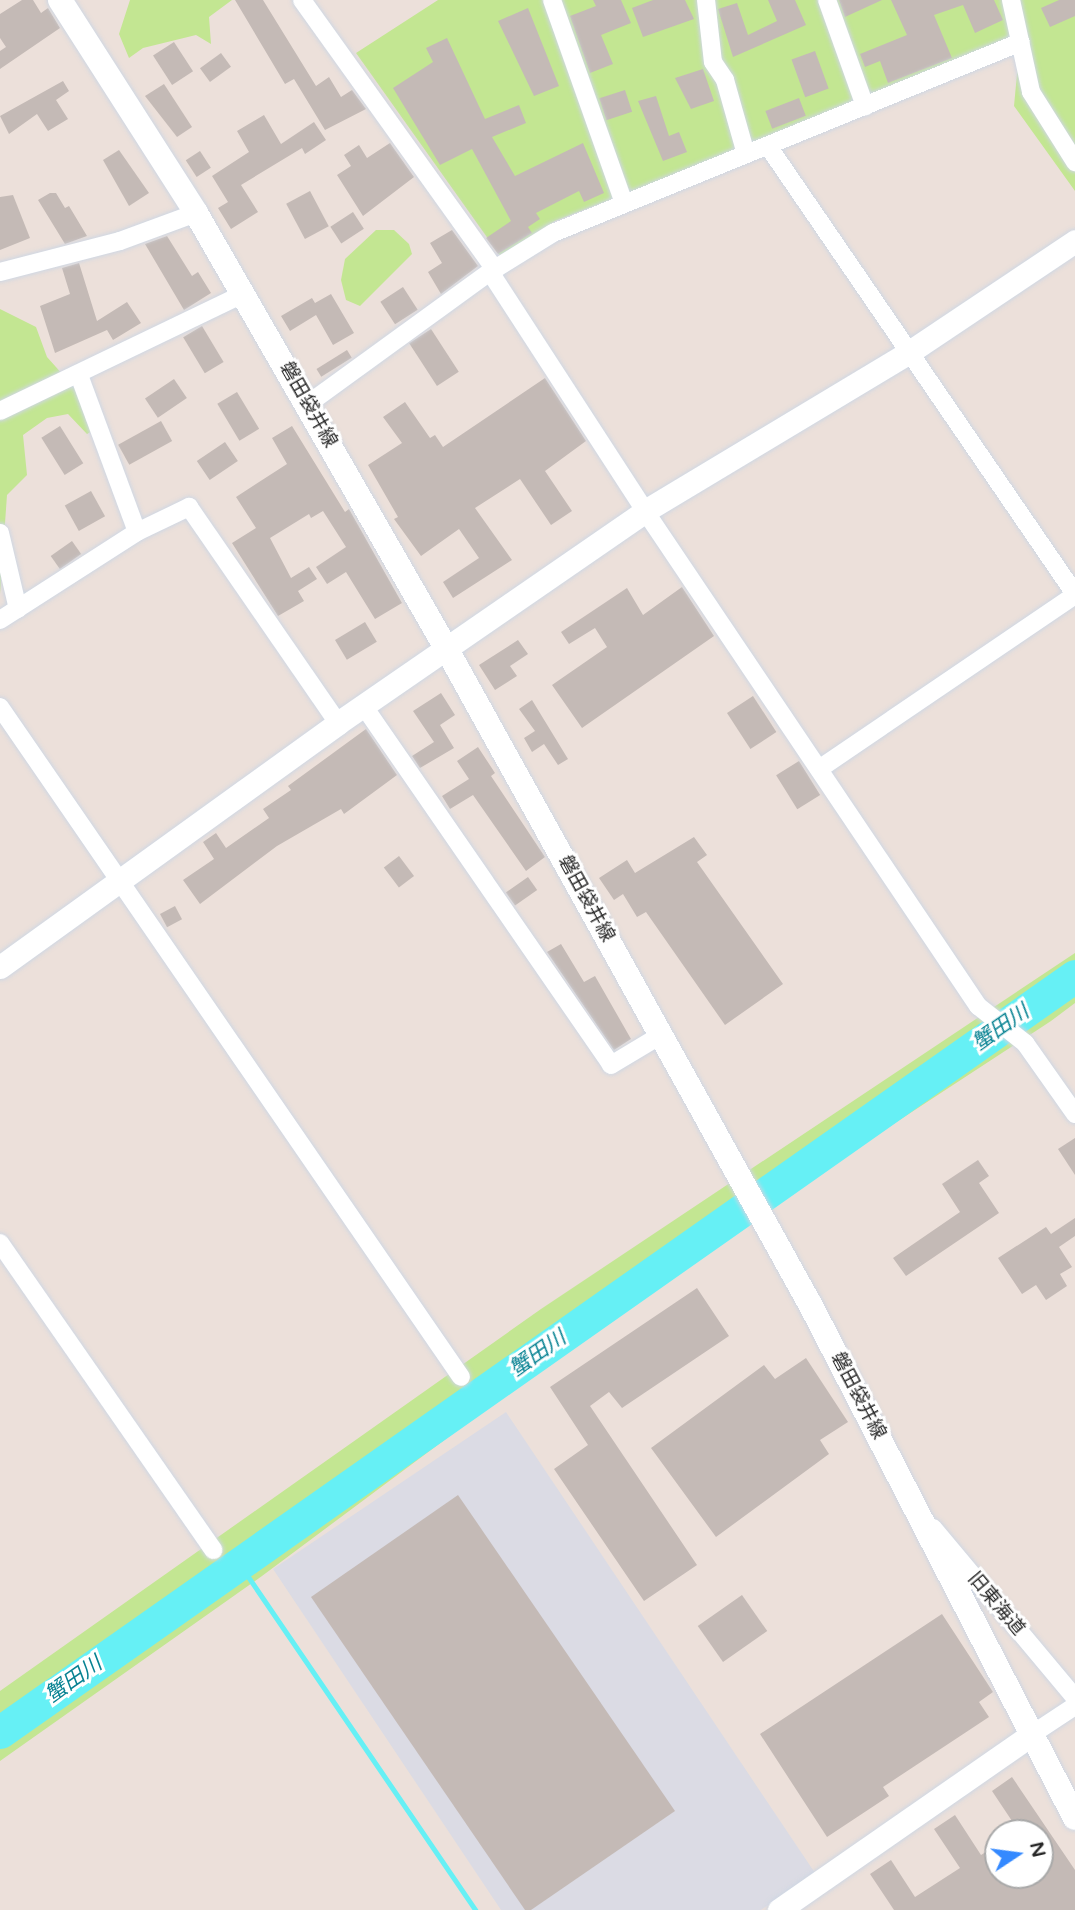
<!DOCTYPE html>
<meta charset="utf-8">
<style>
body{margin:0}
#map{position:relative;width:1075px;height:1910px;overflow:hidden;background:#ece0da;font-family:"Varela Round","Noto Sans JP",sans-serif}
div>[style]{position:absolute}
.industrial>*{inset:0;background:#dbdbe4}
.green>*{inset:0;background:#c3e692}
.stream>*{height:5px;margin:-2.5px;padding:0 2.5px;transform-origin:2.5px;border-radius:2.5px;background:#66f0f5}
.river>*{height:33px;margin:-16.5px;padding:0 16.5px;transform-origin:16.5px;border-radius:16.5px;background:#66f0f5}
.building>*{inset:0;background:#c4bab6;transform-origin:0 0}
.roads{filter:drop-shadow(0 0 2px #cfd7e3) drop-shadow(0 0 2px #cfd7e3)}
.minor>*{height:18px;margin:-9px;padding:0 9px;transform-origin:9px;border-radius:9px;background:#fff}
.tertiary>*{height:23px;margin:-11.5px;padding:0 11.5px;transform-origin:11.5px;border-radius:11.5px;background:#fff}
.secondary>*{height:24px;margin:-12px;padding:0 12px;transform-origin:12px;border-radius:12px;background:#fff}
span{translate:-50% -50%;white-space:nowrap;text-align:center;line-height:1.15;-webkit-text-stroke:6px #fff;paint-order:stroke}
.street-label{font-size:19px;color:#292929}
.water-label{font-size:21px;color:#078292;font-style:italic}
.north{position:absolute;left:984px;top:1819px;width:70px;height:70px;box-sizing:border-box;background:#fff;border:2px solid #a9a9a9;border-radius:50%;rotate:77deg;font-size:19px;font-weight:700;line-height:28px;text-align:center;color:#292929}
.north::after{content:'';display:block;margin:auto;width:24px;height:32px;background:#3489ff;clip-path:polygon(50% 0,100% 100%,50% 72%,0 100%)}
</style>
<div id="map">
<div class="industrial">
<div style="clip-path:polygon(506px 1412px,815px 1873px,761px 1910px,501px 1910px,273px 1569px)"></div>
</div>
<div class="green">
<div style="clip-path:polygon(130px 0,232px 0,209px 17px,211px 44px,196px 35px,143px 48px,129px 58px,119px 34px)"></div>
<div style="clip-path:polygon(438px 0,1075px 0,1075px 191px,1014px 106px,1020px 42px,555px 221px,501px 257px,356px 53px)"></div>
<div style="clip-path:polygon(376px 230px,394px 230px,409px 244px,412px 254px,360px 306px,346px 300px,341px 280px,345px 259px)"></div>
<div style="clip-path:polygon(0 309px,36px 327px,47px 357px,90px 405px,98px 428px,87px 434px,68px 414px,47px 418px,23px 435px,27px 475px,7px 495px,0 594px)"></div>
<div style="clip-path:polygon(1075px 953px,1075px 1003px,1051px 1021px,684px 1261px,262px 1576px,0 1761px,0 1691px,541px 1309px)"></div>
</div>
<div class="stream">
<div style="left:238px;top:1562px;width:421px;rotate:55.7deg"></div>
</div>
<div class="river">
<div style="left:0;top:1732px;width:1314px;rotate:-35.12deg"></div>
</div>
<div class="building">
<div style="clip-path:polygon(22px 0,33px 0,41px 13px,48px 8px,60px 28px,0 69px,0 51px,6px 47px,0 38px,0 14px)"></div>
<div style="clip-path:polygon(235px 0,263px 0,316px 86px,329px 77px,341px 97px,352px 90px,366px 109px,325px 130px,294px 79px,285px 84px)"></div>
<div style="clip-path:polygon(593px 0,621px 0,631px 23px,601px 35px,613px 64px,590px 73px,570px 16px,596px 6px)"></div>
<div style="clip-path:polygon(653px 0,685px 0,694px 19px,643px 37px,632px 8px)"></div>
<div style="clip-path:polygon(768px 0,795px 0,806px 25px,733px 57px,718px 9px,737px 3px,748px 35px,777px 21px)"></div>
<div style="clip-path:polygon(839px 0,882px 0,845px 17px)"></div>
<div style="clip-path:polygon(891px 0,994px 0,1003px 20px,975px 33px,963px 5px,934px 15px,952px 58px,888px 83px,880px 61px,865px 67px,860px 54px,907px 35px)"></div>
<div style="clip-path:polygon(1059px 0,1075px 0,1075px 16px,1050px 27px,1041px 8px)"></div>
<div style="clip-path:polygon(528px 8px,559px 86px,534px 96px,498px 21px)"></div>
<div style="clip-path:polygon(447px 38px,485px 119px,519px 105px,526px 123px,492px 137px,515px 176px,583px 143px,604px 193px,584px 202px,579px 191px,536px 213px,540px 219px,528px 227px,532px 233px,498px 254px,486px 238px,511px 221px,472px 149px,440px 165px,393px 88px,433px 62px,426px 48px)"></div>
<div style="left:174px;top:42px;width:35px;height:25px;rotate:57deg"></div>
<div style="left:815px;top:51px;width:40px;height:25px;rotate:70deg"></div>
<div style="left:221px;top:53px;width:17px;height:26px;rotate:54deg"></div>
<div style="clip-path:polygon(703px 69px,714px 101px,691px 109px,675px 78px)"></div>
<div style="clip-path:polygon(63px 81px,69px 91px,56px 100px,68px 119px,48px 131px,37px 114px,9px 134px,0 116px)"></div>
<div style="clip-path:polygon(164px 84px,192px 127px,177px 137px,145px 96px)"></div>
<div style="left:625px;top:90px;width:23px;height:27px;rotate:72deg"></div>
<div style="clip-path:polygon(656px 96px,669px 136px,679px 132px,687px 152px,663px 161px,638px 101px)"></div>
<div style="left:799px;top:98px;width:19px;height:36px;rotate:69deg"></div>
<div style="clip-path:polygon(264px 115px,281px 144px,314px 122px,326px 140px,305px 154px,302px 148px,241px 185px,258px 212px,231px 229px,218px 208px,228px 202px,212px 176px,249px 152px,237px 131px)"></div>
<div style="clip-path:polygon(390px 143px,414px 177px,363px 216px,337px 175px,351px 166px,344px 155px,359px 145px,367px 158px)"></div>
<div style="clip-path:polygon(119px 150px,149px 193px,129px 206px,103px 160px)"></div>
<div style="left:200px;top:151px;width:20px;height:17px;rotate:57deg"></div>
<div style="left:310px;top:191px;width:40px;height:27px;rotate:62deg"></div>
<div style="clip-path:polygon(50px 193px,56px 193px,65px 208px,69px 206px,87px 236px,65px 244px,38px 200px)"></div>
<div style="clip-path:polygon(13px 195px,30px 238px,0 250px,0 197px)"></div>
<div style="left:353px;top:212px;width:20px;height:27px;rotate:57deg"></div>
<div style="clip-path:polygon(452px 230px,478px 266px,441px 294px,428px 272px,442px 263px,430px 243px)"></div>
<div style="clip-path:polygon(167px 236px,192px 276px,198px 272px,211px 293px,184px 310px,145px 244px)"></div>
<div style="clip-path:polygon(79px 263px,97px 321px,127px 302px,141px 323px,113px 340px,107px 330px,55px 353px,40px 306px,70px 294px,62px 268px)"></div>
<div style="left:403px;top:287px;width:27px;height:27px;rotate:57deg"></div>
<div style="clip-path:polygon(331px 294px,354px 333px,333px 345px,316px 315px,290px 331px,281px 316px,312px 298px,315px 303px)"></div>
<div style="left:202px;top:326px;width:42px;height:22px;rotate:59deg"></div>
<div style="left:431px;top:329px;width:51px;height:26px;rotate:57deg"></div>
<div style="left:347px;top:350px;width:9px;height:36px;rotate:58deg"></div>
<div style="clip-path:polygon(545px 378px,586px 441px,545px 471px,572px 511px,551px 525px,520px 479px,475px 508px,512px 560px,453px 598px,443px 582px,479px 558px,459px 529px,421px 556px,394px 519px,398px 517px,368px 465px,402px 443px,383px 417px,405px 402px,430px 438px,435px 435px,443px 447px)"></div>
<div style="left:174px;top:379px;width:23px;height:35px;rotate:56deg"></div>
<div style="left:237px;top:392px;width:43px;height:23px;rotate:59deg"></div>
<div style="left:161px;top:421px;width:23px;height:49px;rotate:61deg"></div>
<div style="left:60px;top:426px;width:44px;height:22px;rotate:58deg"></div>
<div style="clip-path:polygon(292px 426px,345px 512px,349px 509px,402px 603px,375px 619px,346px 572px,327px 584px,316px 567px,346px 547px,323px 511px,311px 518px,309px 514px,270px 538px,291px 578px,309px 567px,317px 579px,298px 591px,304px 601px,278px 616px,232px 543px,256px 528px,236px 497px,287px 464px,272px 438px)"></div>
<div style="left:225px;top:442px;width:23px;height:34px;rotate:56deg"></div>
<div style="left:91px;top:491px;width:29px;height:30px;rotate:61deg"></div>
<div style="left:72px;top:541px;width:16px;height:26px;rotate:55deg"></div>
<div style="clip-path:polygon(682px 587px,714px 636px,582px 728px,552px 685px,607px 647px,595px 628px,569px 644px,561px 632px,627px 588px,643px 615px)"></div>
<div style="left:365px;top:622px;width:23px;height:35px;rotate:59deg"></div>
<div style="clip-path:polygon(518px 640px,528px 654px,510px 666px,517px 676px,495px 690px,479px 665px)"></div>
<div style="clip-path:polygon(441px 693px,455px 715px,440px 725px,454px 748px,420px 768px,412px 756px,434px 742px,413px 711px)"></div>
<div style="left:753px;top:696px;width:43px;height:31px;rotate:57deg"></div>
<div style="clip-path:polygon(532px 700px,568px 759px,558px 765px,544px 744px,532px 752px,524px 738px,535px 731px,519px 709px)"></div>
<div style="clip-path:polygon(366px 729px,397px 775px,344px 814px,341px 809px,277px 846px,200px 904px,183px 880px,214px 859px,203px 842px,216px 833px,226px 848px,269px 818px,263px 809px,291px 790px,288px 786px)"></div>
<div style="clip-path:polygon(478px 747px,495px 773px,491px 776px,545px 857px,526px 871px,473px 795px,450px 809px,442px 796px,469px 779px,457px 761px)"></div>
<div style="left:799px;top:761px;width:40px;height:27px;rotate:58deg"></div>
<div style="clip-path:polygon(694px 837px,707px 855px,697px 862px,783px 984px,725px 1025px,646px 912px,637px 917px,623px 894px,614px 900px,599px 878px,627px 860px,635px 873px)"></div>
<div style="left:399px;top:856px;width:25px;height:19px;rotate:53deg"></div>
<div style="left:528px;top:877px;width:16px;height:27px;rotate:55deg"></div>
<div style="left:175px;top:906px;width:15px;height:17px;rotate:62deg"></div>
<div style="clip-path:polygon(561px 944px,584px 982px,595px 976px,631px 1039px,614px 1050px,547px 952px)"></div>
<div style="clip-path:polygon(1075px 1138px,1075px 1175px,1058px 1149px)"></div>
<div style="clip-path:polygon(978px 1160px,989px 1176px,979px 1183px,999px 1213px,906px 1276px,893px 1258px,960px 1212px,942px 1184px)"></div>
<div style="clip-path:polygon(1075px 1218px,1075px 1236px,1059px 1247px,1072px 1267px,1060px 1274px,1067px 1286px,1046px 1300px,1036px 1285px,1022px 1294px,998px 1258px,1046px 1227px,1051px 1234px)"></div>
<div style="clip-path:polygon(697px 1288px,729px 1336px,622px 1408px,609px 1392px,590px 1406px,697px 1565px,644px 1601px,554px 1469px,588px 1445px,550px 1387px)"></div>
<div style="clip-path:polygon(806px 1358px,848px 1422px,820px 1440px,829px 1454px,716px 1537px,651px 1448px,764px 1365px,775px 1379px)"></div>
<div style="clip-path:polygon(458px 1495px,675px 1811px,531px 1910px,525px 1910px,311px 1597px)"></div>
<div style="left:742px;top:1595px;width:44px;height:54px;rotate:55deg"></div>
<div style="clip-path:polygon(942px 1614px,993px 1692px,979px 1702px,989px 1717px,883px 1787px,889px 1796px,827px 1837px,760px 1734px)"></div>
<div style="clip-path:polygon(1012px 1777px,1075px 1870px,1075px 1910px,894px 1910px,870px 1874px,891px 1860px,915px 1897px,960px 1868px,934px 1829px,955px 1815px,981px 1855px,998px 1844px,998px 1875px,1040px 1875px,1040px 1833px,1020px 1833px,992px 1791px)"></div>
</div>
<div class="roads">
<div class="minor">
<div style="left:302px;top:0;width:332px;rotate:54.4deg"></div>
<div style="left:552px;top:0;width:213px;rotate:70.5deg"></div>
<div style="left:706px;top:0;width:62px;rotate:83.6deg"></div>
<div style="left:713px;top:62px;width:22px;rotate:56deg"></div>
<div style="left:725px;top:80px;width:77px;rotate:74.2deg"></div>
<div style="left:827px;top:0;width:113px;rotate:70.3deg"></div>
<div style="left:1011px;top:0;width:94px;rotate:77.7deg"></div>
<div style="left:1031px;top:92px;width:83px;rotate:57.8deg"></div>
<div style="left:768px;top:146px;width:543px;rotate:55.58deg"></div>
<div style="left:0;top:272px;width:124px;rotate:-14.5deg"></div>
<div style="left:120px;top:241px;width:81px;rotate:-20.2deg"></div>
<div style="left:490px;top:272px;width:285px;rotate:57deg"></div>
<div style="left:645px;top:511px;width:597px;rotate:56.07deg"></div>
<div style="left:978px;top:1006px;width:60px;rotate:38.2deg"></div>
<div style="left:1025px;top:1043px;width:87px;rotate:54.8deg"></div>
<div style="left:79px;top:375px;width:167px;rotate:69.7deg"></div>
<div style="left:308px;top:404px;width:225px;rotate:-36deg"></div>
<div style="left:490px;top:272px;width:74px;rotate:-31.8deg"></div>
<div style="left:553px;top:233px;width:505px;rotate:-22.2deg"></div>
<div style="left:0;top:411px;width:270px;rotate:-25.7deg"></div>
<div style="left:0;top:533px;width:78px;rotate:76.7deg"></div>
<div style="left:0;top:620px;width:163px;rotate:-32.7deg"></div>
<div style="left:137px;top:532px;width:58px;rotate:-25.7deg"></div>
<div style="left:189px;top:507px;width:262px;rotate:55.4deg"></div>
<div style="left:363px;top:705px;width:437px;rotate:55.4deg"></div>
<div style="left:611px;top:1065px;width:58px;rotate:-31deg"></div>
<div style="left:0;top:707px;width:813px;rotate:55.47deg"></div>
<div style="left:819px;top:769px;width:310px;rotate:-34.2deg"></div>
<div style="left:0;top:1243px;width:374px;rotate:55.2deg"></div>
<div style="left:933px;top:1528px;width:222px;rotate:50.1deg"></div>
<div style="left:1031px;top:1735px;width:53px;rotate:-33.4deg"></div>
</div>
<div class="tertiary">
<div style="left:0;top:967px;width:417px;rotate:-35.8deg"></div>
<div style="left:338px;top:723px;width:373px;rotate:-34.6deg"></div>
<div style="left:645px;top:511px;width:307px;rotate:-31deg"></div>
<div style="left:908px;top:353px;width:201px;rotate:-33.8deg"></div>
<div style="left:779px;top:1910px;width:307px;rotate:-34.8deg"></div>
</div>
<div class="secondary">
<div style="left:60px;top:0;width:253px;rotate:57.4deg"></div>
<div style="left:196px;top:213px;width:502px;rotate:60.11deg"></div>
<div style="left:446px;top:648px;width:750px;rotate:60.98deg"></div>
<div style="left:810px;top:1304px;width:578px;rotate:62.73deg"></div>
</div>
</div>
<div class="street-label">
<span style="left:308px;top:405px;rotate:60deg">磐田袋井線</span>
<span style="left:586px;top:899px;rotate:61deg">磐田袋井線</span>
<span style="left:858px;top:1396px;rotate:62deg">磐田袋井線</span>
<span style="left:996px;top:1604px;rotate:50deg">旧東海道</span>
</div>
<div class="water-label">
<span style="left:1001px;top:1028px;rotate:-35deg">蟹田川</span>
<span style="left:538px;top:1354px;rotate:-35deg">蟹田川</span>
<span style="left:74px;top:1680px;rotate:-35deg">蟹田川</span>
</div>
<div class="north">N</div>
</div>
